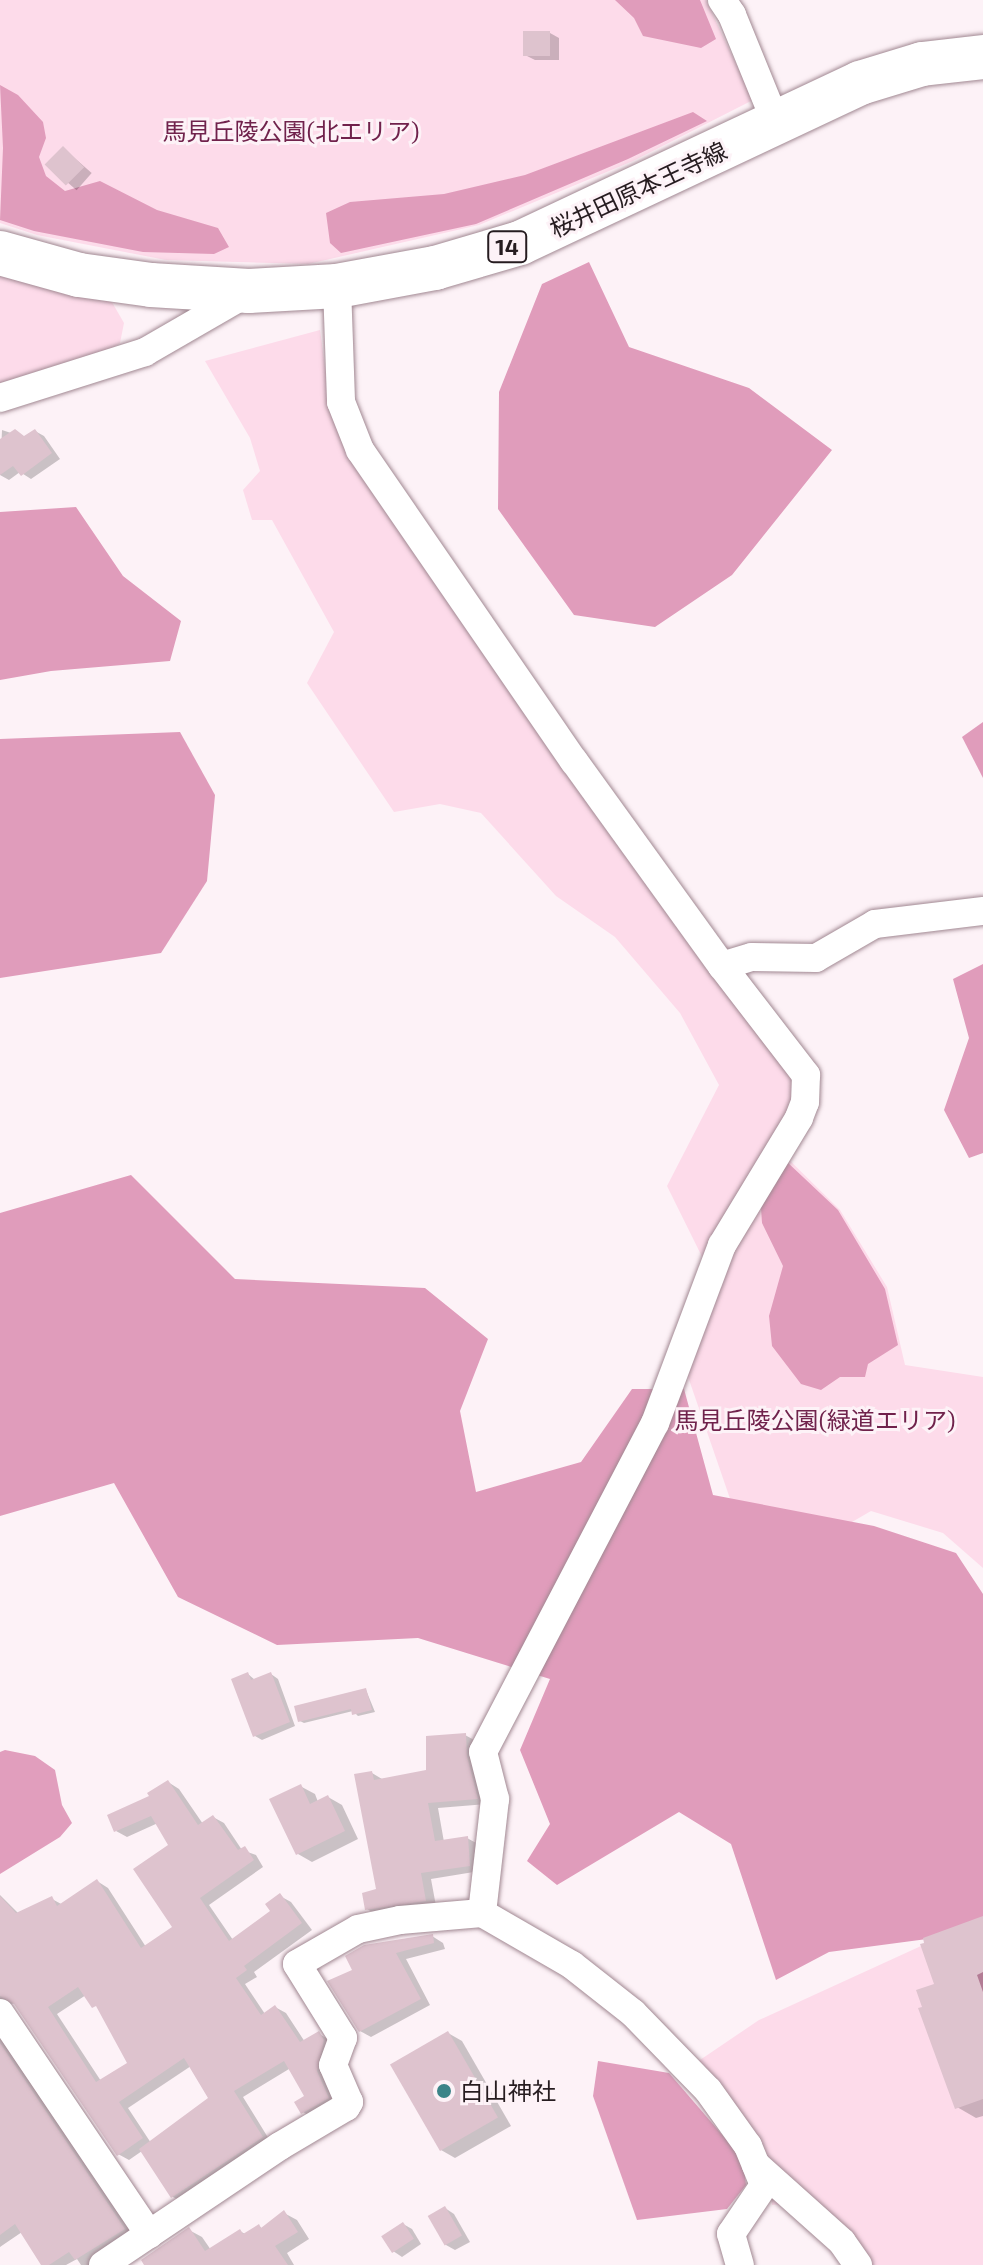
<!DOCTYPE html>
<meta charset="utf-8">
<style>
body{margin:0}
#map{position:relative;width:983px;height:2265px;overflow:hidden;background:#fdf2f7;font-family:"Exo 2","Noto Sans JP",sans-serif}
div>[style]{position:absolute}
.green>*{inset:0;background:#fddbea}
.forest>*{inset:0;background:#e09cbb}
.water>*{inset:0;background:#e19ebd}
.shadow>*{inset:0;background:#0003;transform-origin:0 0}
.building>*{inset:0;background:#dec3ce;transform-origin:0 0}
.roads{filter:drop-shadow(0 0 2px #a18892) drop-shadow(0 0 2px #a18892)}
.minor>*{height:28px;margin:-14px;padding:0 14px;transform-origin:14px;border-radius:14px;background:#fff}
.primary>*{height:44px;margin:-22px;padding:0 22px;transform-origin:22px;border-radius:22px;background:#fff}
.dots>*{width:22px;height:22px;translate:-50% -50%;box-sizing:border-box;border:4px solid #fdf2f7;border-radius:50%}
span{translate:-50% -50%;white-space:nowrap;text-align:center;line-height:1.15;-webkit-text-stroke:6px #fdf2f7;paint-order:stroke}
.shield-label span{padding:2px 6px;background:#fdf2f7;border:2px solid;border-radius:6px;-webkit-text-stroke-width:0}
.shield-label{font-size:22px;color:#261c20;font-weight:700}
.park-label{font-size:24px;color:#70224c}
.street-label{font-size:24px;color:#261c20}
.poi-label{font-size:24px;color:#261c20}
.left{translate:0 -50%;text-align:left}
</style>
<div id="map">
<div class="green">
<div style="clip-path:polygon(0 0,706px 0,753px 100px,633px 161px,479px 225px,308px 264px,166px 260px,37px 235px,0 223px)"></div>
<div style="clip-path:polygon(0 269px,109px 297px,124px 323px,120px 343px,94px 361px,0 383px)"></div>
<div style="clip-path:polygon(320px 330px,330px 404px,799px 1077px,775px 1146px,840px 1210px,887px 1287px,905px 1365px,983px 1377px,983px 1568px,943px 1533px,871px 1511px,757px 1577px,685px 1368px,717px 1287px,667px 1186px,719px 1085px,680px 1013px,615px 937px,556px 896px,481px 813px,440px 804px,394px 812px,307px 683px,334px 632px,272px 520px,252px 520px,243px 490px,260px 471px,250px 438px,205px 361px)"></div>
<div style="clip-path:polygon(921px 1946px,943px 1964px,983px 2092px,983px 2265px,846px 2265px,784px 2204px,772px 2205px,771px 2162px,697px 2062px,759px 2020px)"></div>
</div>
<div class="forest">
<div style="clip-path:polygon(615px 0,700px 0,716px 39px,701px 48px,643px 36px,634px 18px)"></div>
<div style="clip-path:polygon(0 85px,18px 95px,43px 122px,46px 138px,39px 157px,46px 176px,65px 191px,100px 181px,157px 210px,218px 228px,229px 247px,214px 254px,143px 252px,34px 231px,0 220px,3px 148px)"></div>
<div style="clip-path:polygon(693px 112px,707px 121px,628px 159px,476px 224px,341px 253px,330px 243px,326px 213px,350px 202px,444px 194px,525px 175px)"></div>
<div style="clip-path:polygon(589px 262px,629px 347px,749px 388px,832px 450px,732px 575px,655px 627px,574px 615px,498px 509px,499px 392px,542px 284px)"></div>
<div style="clip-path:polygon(76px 507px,123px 576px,181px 621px,170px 661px,51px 671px,0 680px,0 512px)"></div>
<div style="clip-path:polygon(983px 722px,983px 778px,962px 737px)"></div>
<div style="clip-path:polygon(180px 732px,215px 795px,207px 881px,161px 953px,0 978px,0 739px)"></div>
<div style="clip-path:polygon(983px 964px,983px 1153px,969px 1158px,944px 1110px,969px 1038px,953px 979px)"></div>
<div style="clip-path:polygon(786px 1161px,838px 1210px,885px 1289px,898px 1345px,868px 1364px,865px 1377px,840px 1377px,821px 1390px,801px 1384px,772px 1346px,769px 1316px,783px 1266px,762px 1223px,761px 1208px)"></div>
<div style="clip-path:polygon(131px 1175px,235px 1279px,425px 1288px,488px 1339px,460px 1411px,476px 1492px,581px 1462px,632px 1389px,684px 1389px,713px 1495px,874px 1526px,956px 1553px,983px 1594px,983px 2063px,942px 1937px,829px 1952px,776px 1980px,731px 1844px,679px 1812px,557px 1885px,527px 1861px,550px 1824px,520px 1750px,550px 1679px,418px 1638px,277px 1645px,178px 1597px,114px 1483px,0 1516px,0 1213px)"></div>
</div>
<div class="water">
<div style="clip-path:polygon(5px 1750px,35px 1756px,55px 1770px,62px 1805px,72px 1823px,60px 1837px,0 1874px,0 1752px)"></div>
<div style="clip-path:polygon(598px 2061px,669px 2073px,743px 2159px,746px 2185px,727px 2209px,637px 2220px,593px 2096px)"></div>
</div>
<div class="shadow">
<div style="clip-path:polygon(550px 33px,559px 38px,559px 60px,535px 60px,525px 55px)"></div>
<div style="left:63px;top:148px;width:38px;height:23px;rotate:41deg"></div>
<div style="clip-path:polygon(2px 430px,26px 438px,35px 431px,44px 436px,60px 459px,31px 479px,20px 472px,9px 480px,0 475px)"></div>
<div style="clip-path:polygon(248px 1674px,255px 1680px,271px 1674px,278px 1679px,295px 1726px,262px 1740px,255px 1736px)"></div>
<div style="clip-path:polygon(366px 1690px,375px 1712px,358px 1716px,353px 1711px,304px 1723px,300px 1721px)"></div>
<div style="clip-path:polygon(465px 1735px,476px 1741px,487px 1804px,438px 1808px,444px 1842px,467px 1838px,478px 1844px,480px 1871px,431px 1879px,436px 1906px,377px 1915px,367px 1909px,378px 1890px,372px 1773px,382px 1779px,428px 1772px)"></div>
<div style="clip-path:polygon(evenodd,168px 1782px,179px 1789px,203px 1824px,213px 1817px,224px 1823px,242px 1850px,256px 1855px,263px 1867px,209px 1905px,233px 1940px,272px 1911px,280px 1896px,291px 1902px,312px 1930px,254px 1972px,257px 1977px,245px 1984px,265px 2014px,275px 2007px,286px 2013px,305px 2042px,319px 2034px,330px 2040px,338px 2104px,313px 2118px,303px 2112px,307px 2097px,289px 2069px,243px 2097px,272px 2144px,184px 2203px,173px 2197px,142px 2151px,129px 2160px,118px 2154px,16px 2003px,0 2006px,0 1895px,19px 1914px,52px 1899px,63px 1905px,97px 1881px,108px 1888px,146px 1947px,175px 1927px,171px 1846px,158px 1823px,127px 1837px,116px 1831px,168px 1782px,86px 1995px,103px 2012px,130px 2063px,101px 2081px,57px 2014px,86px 1995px,168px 1782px,191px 2066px,211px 2099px,151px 2143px,128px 2108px,191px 2066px)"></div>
<div style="clip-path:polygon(300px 1786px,315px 1794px,318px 1802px,328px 1797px,342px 1805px,358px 1839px,312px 1862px,298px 1854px)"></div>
<div style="clip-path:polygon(983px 1918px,983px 2116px,976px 2118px,957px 2107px,924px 2008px)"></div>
<div style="clip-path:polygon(432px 1936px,443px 1943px,445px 1949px,406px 1959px,430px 2005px,371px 2037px,360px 2031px,355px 1971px)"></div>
<div style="clip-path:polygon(448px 2033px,462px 2041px,511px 2126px,455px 2158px,441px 2150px)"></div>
<div style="clip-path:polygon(0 2036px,135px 2236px,98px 2265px,81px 2265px,77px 2259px,66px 2265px,44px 2265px,22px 2232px,0 2247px)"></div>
<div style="clip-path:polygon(445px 2208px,454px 2214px,470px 2242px,455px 2250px,446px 2245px)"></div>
<div style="clip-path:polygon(284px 2213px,297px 2220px,309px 2239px,287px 2253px,294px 2265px,146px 2265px,189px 2230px,202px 2237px,211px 2250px,240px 2231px,245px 2234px,259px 2226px,263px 2229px)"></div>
<div style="clip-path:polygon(403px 2224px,412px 2229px,421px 2244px,402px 2257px,393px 2251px)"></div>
</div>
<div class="building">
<div style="left:523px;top:31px;width:27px;height:25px"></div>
<div style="left:63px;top:146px;width:30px;height:26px;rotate:45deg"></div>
<div style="clip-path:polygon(15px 429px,24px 436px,35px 429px,52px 453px,21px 476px,13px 466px,0 475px,0 439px)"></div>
<div style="clip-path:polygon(248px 1672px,251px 1680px,271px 1672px,290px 1722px,253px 1737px,231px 1679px)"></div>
<div style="clip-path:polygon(366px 1688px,372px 1710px,352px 1715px,351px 1709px,298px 1722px,294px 1706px)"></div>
<div style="clip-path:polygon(466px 1733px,467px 1756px,478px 1799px,428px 1803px,435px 1841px,468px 1836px,470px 1866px,421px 1873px,426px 1901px,365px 1910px,362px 1893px,376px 1889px,354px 1774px,372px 1771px,374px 1780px,426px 1770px,426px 1736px)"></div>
<div style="clip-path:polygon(evenodd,168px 1780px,198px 1825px,213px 1815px,238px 1850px,245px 1846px,254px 1860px,200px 1898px,229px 1941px,270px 1911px,265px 1904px,280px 1893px,302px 1923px,244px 1966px,247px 1970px,236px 1978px,261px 2015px,275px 2005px,300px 2042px,319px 2031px,324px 2040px,317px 2071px,329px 2098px,301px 2114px,294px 2102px,304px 2096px,284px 2061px,234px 2091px,263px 2137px,171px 2198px,139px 2149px,208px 2098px,184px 2058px,119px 2102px,143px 2138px,117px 2156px,14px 2004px,0 1996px,0 1896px,16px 1913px,52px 1896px,57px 1906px,97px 1879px,141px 1948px,172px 1927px,133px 1869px,168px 1845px,151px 1816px,114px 1832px,107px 1815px,149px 1796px,147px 1793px,168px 1780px,78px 1987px,92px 2008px,96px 2006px,127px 2063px,96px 2082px,48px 2007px,78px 1987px)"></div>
<div style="clip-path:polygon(301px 1784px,310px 1804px,328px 1795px,345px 1831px,296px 1855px,269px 1799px)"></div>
<div style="clip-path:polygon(983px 1916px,983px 1972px,977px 1975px,983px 1992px,983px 2099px,955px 2109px,918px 2008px,922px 2007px,916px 1990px,934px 1984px,920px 1944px,924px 1943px,923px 1938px)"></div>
<div style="clip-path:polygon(433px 1934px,434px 1943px,396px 1953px,421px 1999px,359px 2032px,327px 1981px,352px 1970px,345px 1956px,364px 1945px)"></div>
<div style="left:448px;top:2031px;width:100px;height:67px;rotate:60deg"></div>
<div style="clip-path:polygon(0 2043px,125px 2229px,75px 2260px,69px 2252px,49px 2265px,41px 2265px,15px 2224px,0 2235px)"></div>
<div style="left:445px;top:2206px;width:34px;height:20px;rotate:60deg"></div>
<div style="clip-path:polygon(284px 2210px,298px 2232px,275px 2246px,288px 2265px,144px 2265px,141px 2260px,189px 2227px,205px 2251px,240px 2229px,243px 2234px,259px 2224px,261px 2228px)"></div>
<div style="left:403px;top:2222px;width:20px;height:26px;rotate:57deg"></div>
</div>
<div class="roads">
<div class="minor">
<div style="left:722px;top:0;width:18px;rotate:56deg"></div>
<div style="left:732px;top:15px;width:119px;rotate:67.8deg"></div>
<div style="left:337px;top:286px;width:116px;rotate:88deg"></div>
<div style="left:341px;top:402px;width:52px;rotate:68.4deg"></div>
<div style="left:360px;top:450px;width:378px;rotate:55.5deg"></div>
<div style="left:574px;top:761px;width:253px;rotate:54.2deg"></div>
<div style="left:722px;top:966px;width:138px;rotate:52.4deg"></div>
<div style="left:806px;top:1075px;width:27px;rotate:92deg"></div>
<div style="left:805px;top:1102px;width:17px;rotate:111deg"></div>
<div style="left:799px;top:1118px;width:149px;rotate:121.2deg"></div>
<div style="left:722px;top:1245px;width:190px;rotate:110.6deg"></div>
<div style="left:655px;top:1423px;width:371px;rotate:117.6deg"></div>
<div style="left:483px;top:1752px;width:49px;rotate:75.7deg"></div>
<div style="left:495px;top:1799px;width:115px;rotate:96.5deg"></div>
<div style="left:0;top:398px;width:152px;rotate:-17.6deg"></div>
<div style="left:145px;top:352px;width:120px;rotate:-30deg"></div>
<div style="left:722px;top:966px;width:31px;rotate:-17deg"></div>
<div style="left:752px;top:957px;width:64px;rotate:0.9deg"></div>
<div style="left:816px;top:958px;width:68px;rotate:-30deg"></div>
<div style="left:875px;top:924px;width:109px;rotate:-6.9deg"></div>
<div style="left:0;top:2013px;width:267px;rotate:56deg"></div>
<div style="left:756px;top:2165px;width:115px;rotate:41.8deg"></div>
<div style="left:842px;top:2242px;width:28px;rotate:55deg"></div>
<div style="left:103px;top:2265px;width:213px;rotate:-33.9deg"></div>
<div style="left:280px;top:2146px;width:77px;rotate:-30.6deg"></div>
<div style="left:346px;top:2107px;width:6px;rotate:-59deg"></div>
<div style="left:349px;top:2102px;width:40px;rotate:-113.4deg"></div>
<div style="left:333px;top:2065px;width:29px;rotate:-70deg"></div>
<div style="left:343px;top:2038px;width:87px;rotate:-121.9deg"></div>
<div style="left:297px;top:1964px;width:70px;rotate:-29.8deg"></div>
<div style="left:358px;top:1929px;width:43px;rotate:-12.1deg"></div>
<div style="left:400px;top:1920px;width:82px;rotate:-4.9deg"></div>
<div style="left:482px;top:1913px;width:104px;rotate:30deg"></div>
<div style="left:572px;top:1965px;width:78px;rotate:38.2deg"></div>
<div style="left:633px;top:2013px;width:107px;rotate:45.8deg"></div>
<div style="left:708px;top:2090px;width:69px;rotate:54.5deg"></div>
<div style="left:748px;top:2146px;width:42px;rotate:67.7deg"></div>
<div style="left:764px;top:2185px;width:59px;rotate:124deg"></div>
<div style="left:731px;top:2234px;width:32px;rotate:74deg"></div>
</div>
<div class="primary">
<div style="left:0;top:253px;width:82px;rotate:15.6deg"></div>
<div style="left:79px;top:275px;width:73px;rotate:7.9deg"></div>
<div style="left:151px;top:285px;width:98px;rotate:3.5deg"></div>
<div style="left:249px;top:291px;width:88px;rotate:-3.3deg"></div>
<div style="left:337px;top:286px;width:100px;rotate:-10.4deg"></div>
<div style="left:435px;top:268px;width:89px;rotate:-16.4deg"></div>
<div style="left:520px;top:243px;width:376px;rotate:-25.2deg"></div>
<div style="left:860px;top:83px;width:65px;rotate:-17deg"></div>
<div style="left:922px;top:64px;width:61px;rotate:-6.5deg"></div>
</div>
</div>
<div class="dots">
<div style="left:444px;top:2091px;background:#3c8488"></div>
</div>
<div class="shield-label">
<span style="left:507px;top:247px">14</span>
</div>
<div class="park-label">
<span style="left:291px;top:131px">馬見丘陵公園(北エリア)</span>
<span style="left:815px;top:1420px">馬見丘陵公園(緑道エリア)</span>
</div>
<div class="street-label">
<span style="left:638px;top:189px;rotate:-25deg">桜井田原本王寺線</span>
</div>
<div class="poi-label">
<span class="left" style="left:460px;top:2091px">白山神社</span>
</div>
</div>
